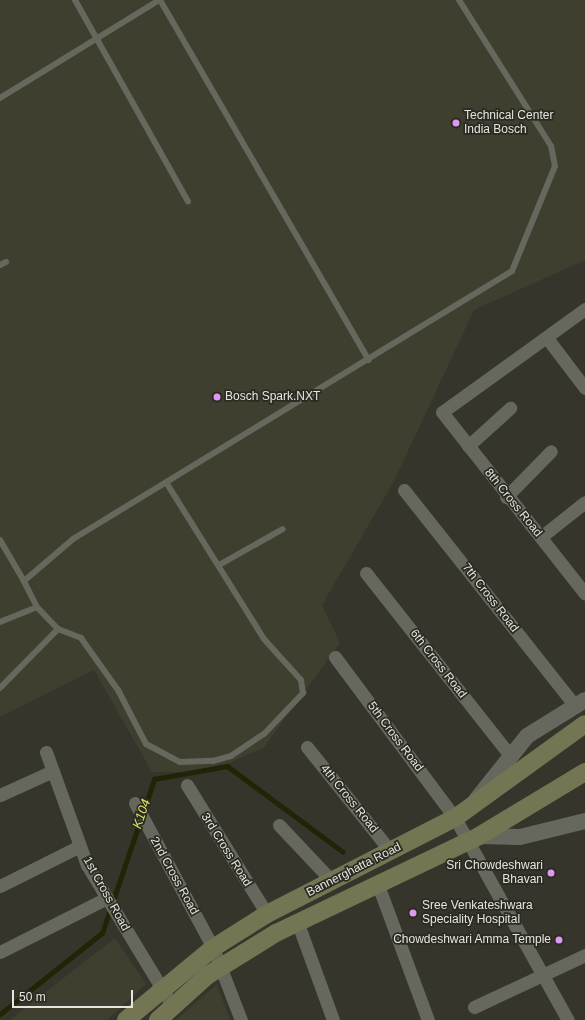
<!DOCTYPE html>
<style>
body{margin:0}
#map{position:relative;width:585px;height:1020px;overflow:hidden;background:#35352c;font-family:Helvetica,sans-serif}
div>[style]{position:absolute}
.built>*{inset:0;background:#3f3f30}
.stream>*{height:5px;margin:-2.5px;padding:0 2.5px;transform-origin:2.5px;border-radius:2.5px;background:#232305}
.service>*{height:6px;margin:-3px;padding:0 3px;transform-origin:3px;border-radius:3px;background:#67685d}
.minor>*{height:13px;margin:-6.5px;padding:0 6.5px;transform-origin:6.5px;border-radius:6.5px;background:#67685d}
.tertiary>*{height:16px;margin:-8px;padding:0 8px;transform-origin:8px;border-radius:8px;background:#67685d}
.secondary>*{height:18px;margin:-9px;padding:0 9px;transform-origin:9px;border-radius:9px;background:#747552}
.dots>*{width:11px;height:11px;translate:-50% -50%;box-sizing:border-box;border:2px solid #2b2b22;border-radius:50%}
span{translate:-50% -50%;white-space:nowrap;text-align:center;line-height:1.15;-webkit-text-stroke:3.5px #2b2b22;paint-order:stroke}
.poi-label{font-size:12px;color:#e4e5df}
.left{translate:0 -50%;text-align:left}
.right{translate:-100% -50%;text-align:right}
.street-label{font-size:12px;color:#e4e5df}
.water-label{font-size:13px;color:#e2e467;font-style:italic}
.scale{position:absolute;left:12px;top:990px;width:121px;height:18px;box-sizing:border-box;border:2px solid #e4e5df;border-top:0;padding-left:5px;font-size:12px;line-height:14px;white-space:nowrap;color:#e4e5df;-webkit-text-stroke:3px #2b2b22;paint-order:stroke}
</style>
<div id="map">
<div class="built">
<div style="clip-path:polygon(0 0,585px 0,585px 260px,474px 310px,393px 483px,322px 605px,340px 643px,264px 747px,210px 772px,152px 772px,94px 670px,0 717px)"></div>
<div style="clip-path:polygon(115px 938px,146px 984px,107px 1020px,10px 1020px)"></div>
<div style="clip-path:polygon(217px 984px,230px 1020px,176px 1020px)"></div>
</div>
<div class="stream">
<div style="left:0;top:1014px;width:130px;rotate:-38.5deg"></div>
<div style="left:102px;top:933px;width:163px;rotate:-71.3deg"></div>
<div style="left:154px;top:779px;width:74px;rotate:-10.1deg"></div>
<div style="left:227px;top:766px;width:144px;rotate:36.6deg"></div>
</div>
<div class="service">
<div style="left:75px;top:0;width:231px;rotate:60.7deg"></div>
<div style="left:160px;top:0;width:416px;rotate:59.9deg"></div>
<div style="left:0;top:98px;width:187px;rotate:-31.6deg"></div>
<div style="left:0;top:265px;width:7px;rotate:-27deg"></div>
<div style="left:0;top:540px;width:48px;rotate:59.7deg"></div>
<div style="left:219px;top:565px;width:73px;rotate:-29.4deg"></div>
<div style="left:0;top:622px;width:40px;rotate:-22deg"></div>
<div style="left:58px;top:629px;width:25px;rotate:21deg"></div>
<div style="left:81px;top:638px;width:64px;rotate:54.6deg"></div>
<div style="left:118px;top:690px;width:61px;rotate:62.6deg"></div>
<div style="left:146px;top:744px;width:38px;rotate:28deg"></div>
<div style="left:180px;top:762px;width:33px;rotate:-2deg"></div>
<div style="left:213px;top:761px;width:19px;rotate:-16deg"></div>
<div style="left:231px;top:756px;width:40px;rotate:-34deg"></div>
<div style="left:264px;top:734px;width:57px;rotate:-46.4deg"></div>
<div style="left:303px;top:693px;width:13px;rotate:-99deg"></div>
<div style="left:301px;top:680px;width:55px;rotate:-132.1deg"></div>
<div style="left:264px;top:639px;width:185px;rotate:-122deg"></div>
<div style="left:0;top:688px;width:83px;rotate:-45.5deg"></div>
<div style="left:58px;top:629px;width:30px;rotate:-134deg"></div>
<div style="left:37px;top:607px;width:29px;rotate:-117deg"></div>
<div style="left:24px;top:581px;width:65px;rotate:-40.6deg"></div>
<div style="left:73px;top:539px;width:514px;rotate:-31.4deg"></div>
<div style="left:512px;top:271px;width:113px;rotate:-67.7deg"></div>
<div style="left:555px;top:166px;width:20px;rotate:-101deg"></div>
<div style="left:551px;top:146px;width:173px;rotate:-122.2deg"></div>
</div>
<div class="minor">
<div style="left:585px;top:309px;width:176px;rotate:144.2deg"></div>
<div style="left:442px;top:412px;width:231px;rotate:51.8deg"></div>
<div style="left:547px;top:338px;width:63px;rotate:52.8deg"></div>
<div style="left:468px;top:446px;width:57px;rotate:-42.1deg"></div>
<div style="left:404px;top:490px;width:275px;rotate:51.6deg"></div>
<div style="left:506px;top:497px;width:64px;rotate:-45.6deg"></div>
<div style="left:541px;top:537px;width:56px;rotate:-38.5deg"></div>
<div style="left:366px;top:573px;width:231px;rotate:51.7deg"></div>
<div style="left:335px;top:657px;width:201px;rotate:53.3deg"></div>
<div style="left:455px;top:818px;width:231px;rotate:60.8deg"></div>
<div style="left:307px;top:747px;width:134px;rotate:51.3deg"></div>
<div style="left:46px;top:752px;width:120px;rotate:70.1deg"></div>
<div style="left:87px;top:865px;width:166px;rotate:58.8deg"></div>
<div style="left:187px;top:785px;width:152px;rotate:58.2deg"></div>
<div style="left:0;top:795px;width:58px;rotate:-24.4deg"></div>
<div style="left:135px;top:803px;width:165px;rotate:61.7deg"></div>
<div style="left:213px;top:948px;width:77px;rotate:68.7deg"></div>
<div style="left:279px;top:825px;width:77px;rotate:46.6deg"></div>
<div style="left:378px;top:885px;width:144px;rotate:69.7deg"></div>
<div style="left:0;top:886px;width:89px;rotate:-26.6deg"></div>
<div style="left:297px;top:921px;width:105px;rotate:70deg"></div>
<div style="left:0;top:952px;width:120px;rotate:-26.8deg"></div>
<div style="left:474px;top:1007px;width:123px;rotate:-25.1deg"></div>
</div>
<div class="tertiary">
<div style="left:476px;top:800px;width:82px;rotate:-51.4deg"></div>
<div style="left:527px;top:736px;width:68px;rotate:-31.8deg"></div>
<div style="left:479px;top:836px;width:41px;rotate:1.4deg"></div>
<div style="left:520px;top:837px;width:67px;rotate:-13.8deg"></div>
</div>
<div class="secondary">
<div style="left:126px;top:1020px;width:113px;rotate:-39.6deg"></div>
<div style="left:213px;top:948px;width:64px;rotate:-32.2deg"></div>
<div style="left:267px;top:914px;width:211px;rotate:-27.1deg"></div>
<div style="left:455px;top:818px;width:160px;rotate:-35.9deg"></div>
<div style="left:158px;top:1020px;width:67px;rotate:-42deg"></div>
<div style="left:208px;top:975px;width:80px;rotate:-31.7deg"></div>
<div style="left:276px;top:933px;width:225px;rotate:-25.5deg"></div>
<div style="left:479px;top:836px;width:124px;rotate:-31.1deg"></div>
</div>
<div class="dots">
<div style="left:456px;top:123px;background:#de98f2"></div>
<div style="left:217px;top:397px;background:#de98f2"></div>
<div style="left:551px;top:873px;background:#de98f2"></div>
<div style="left:413px;top:913px;background:#de98f2"></div>
<div style="left:559px;top:940px;background:#de98f2"></div>
</div>
<div class="poi-label">
<span class="left" style="left:464px;top:123px">Technical Center<br>India Bosch</span>
<span class="left" style="left:225px;top:397px">Bosch Spark.NXT</span>
<span class="right" style="left:543px;top:873px">Sri Chowdeshwari<br>Bhavan</span>
<span class="left" style="left:422px;top:913px">Sree Venkateshwara<br>Speciality Hospital</span>
<span class="right" style="left:551px;top:940px">Chowdeshwari Amma Temple</span>
</div>
<div class="street-label">
<span style="left:513px;top:503px;rotate:51deg">8th Cross Road</span>
<span style="left:490px;top:598px;rotate:52deg">7th Cross Road</span>
<span style="left:438px;top:664px;rotate:52deg">6th Cross Road</span>
<span style="left:395px;top:737px;rotate:53deg">5th Cross Road</span>
<span style="left:349px;top:799px;rotate:51deg">4th Cross Road</span>
<span style="left:226px;top:850px;rotate:58deg">3rd Cross Road</span>
<span style="left:354px;top:870px;rotate:-27deg">Bannerghatta Road</span>
<span style="left:174px;top:876px;rotate:61deg">2nd Cross Road</span>
<span style="left:106px;top:894px;rotate:61deg">1st Cross Road</span>
</div>
<div class="water-label">
<span style="left:142px;top:814px;rotate:-71deg">K104</span>
</div>
<div class="scale">50 m</div>
</div>
